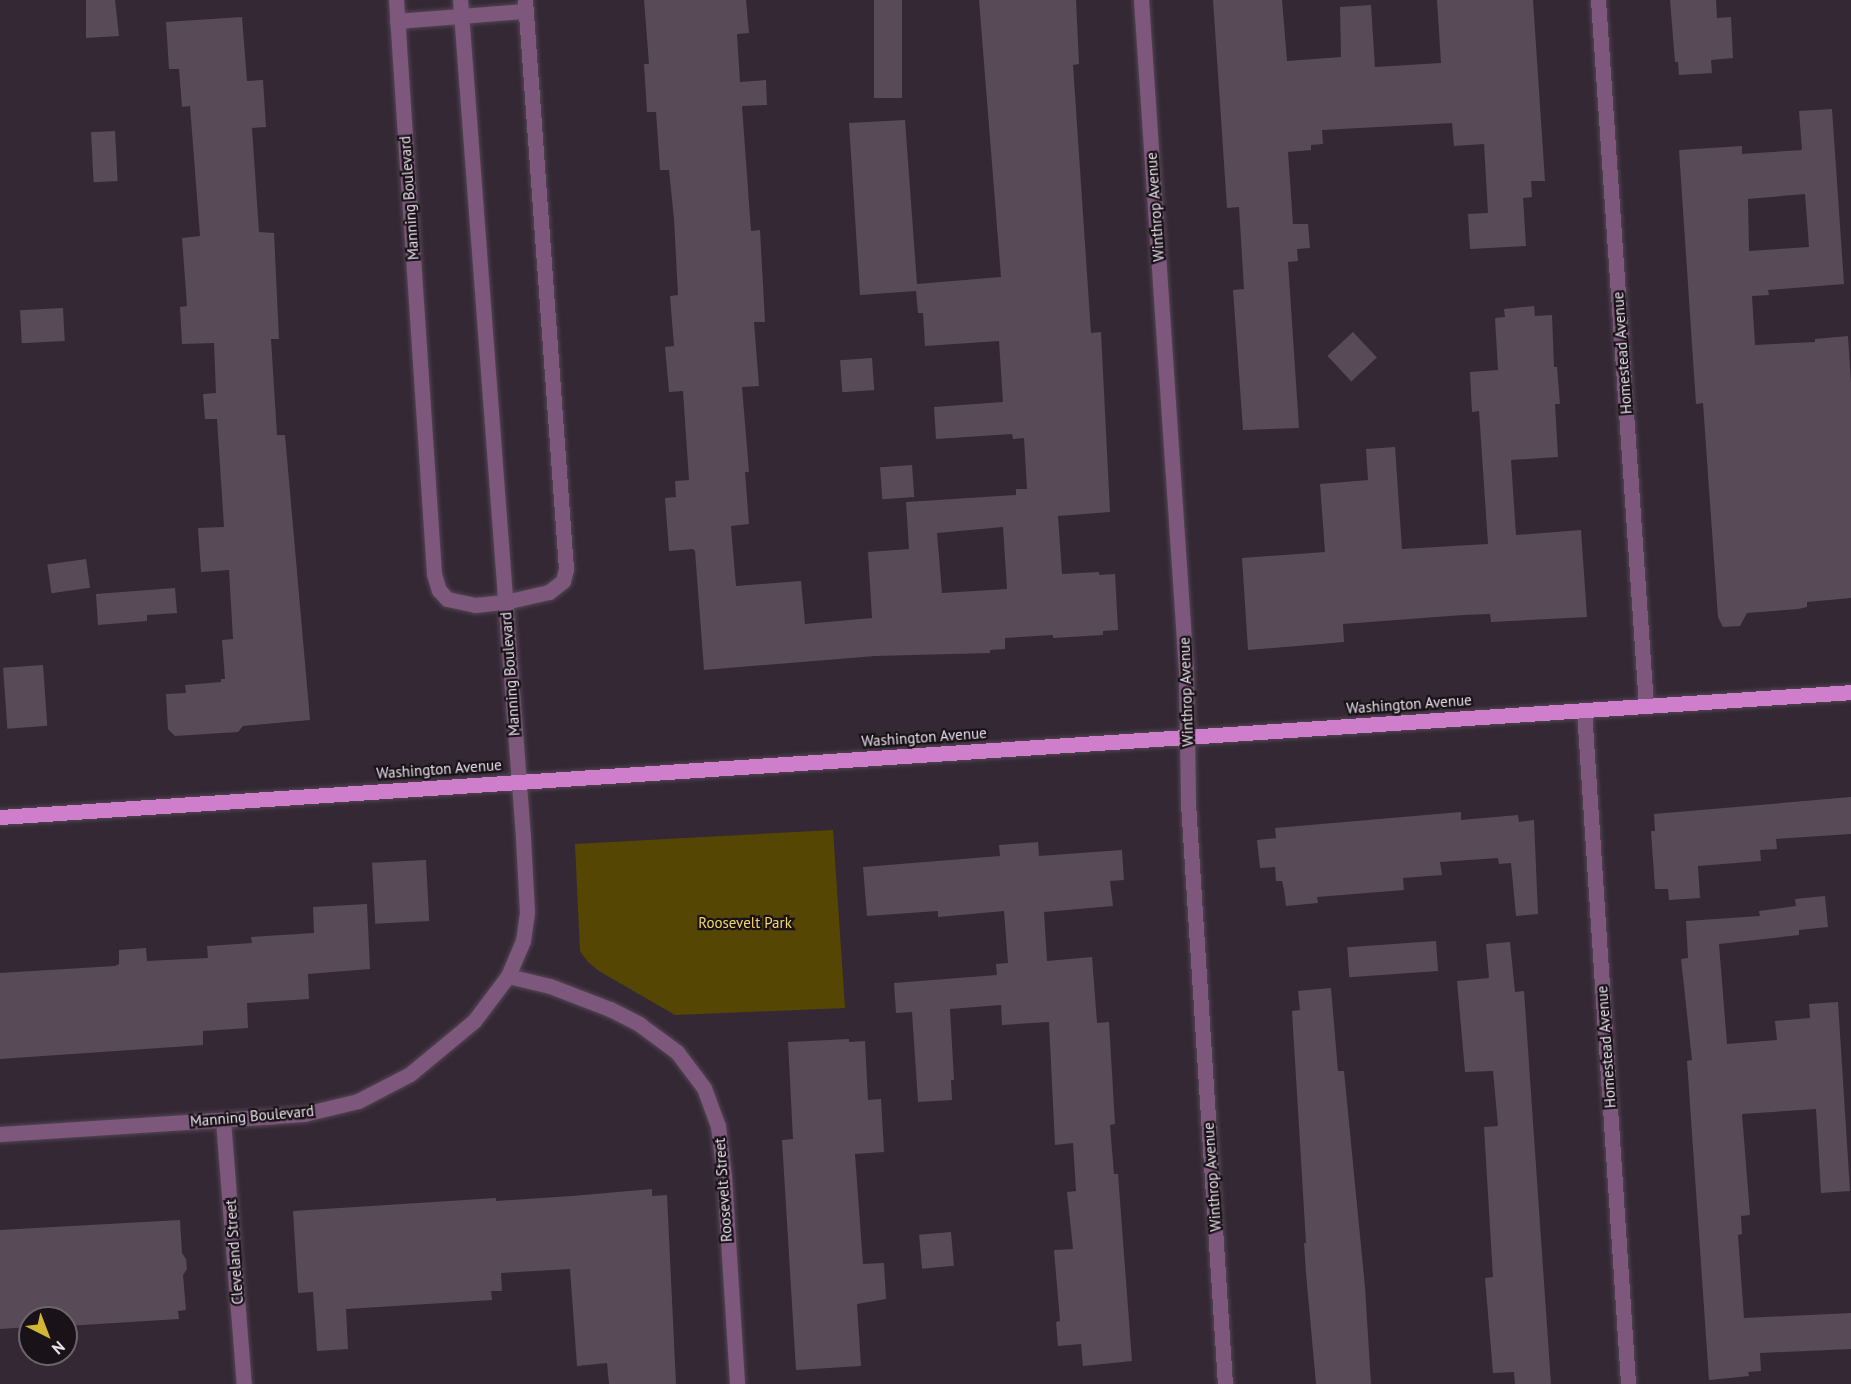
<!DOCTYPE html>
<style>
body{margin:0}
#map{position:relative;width:1851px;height:1384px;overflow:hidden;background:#352835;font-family:"PT Sans",sans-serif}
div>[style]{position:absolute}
.green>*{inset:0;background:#554703}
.building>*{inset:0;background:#594a58;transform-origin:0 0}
.roads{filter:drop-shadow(0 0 2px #524652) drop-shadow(0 0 2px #524652)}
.minor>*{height:15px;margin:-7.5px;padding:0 7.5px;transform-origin:7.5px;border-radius:7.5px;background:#7e577c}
.major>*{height:15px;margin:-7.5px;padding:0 7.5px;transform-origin:7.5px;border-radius:7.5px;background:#ce7ecb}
span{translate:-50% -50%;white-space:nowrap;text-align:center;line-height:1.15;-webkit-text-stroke:4.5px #191319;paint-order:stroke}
.street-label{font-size:15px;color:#eae1ea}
.park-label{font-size:15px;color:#f3d767}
.north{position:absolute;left:18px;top:1306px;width:60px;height:60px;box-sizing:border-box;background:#191319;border:2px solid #6d656d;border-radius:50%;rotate:138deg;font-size:16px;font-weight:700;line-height:24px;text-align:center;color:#eae1ea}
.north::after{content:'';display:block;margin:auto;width:21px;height:27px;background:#d4b635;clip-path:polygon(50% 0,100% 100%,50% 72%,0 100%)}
</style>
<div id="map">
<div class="green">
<div style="clip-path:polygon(833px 830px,845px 1008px,675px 1015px,599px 971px,588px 962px,580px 951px,575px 844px)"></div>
</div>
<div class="building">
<div style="clip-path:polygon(86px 0,115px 0,119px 36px,86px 38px)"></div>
<div style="clip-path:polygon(evenodd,644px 0,746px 0,749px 33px,737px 34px,740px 82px,766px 80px,767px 105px,742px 106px,751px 231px,760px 230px,765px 322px,754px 322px,759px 386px,742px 387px,749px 472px,745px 472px,749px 524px,731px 526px,736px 586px,801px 581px,805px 624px,872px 618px,868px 552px,909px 549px,906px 502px,1016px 495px,1016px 489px,1027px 489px,1024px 438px,1013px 439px,1012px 434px,936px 439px,934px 407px,1003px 402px,999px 341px,925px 346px,923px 313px,918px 313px,916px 291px,860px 295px,849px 123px,905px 120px,917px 284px,1001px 277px,979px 0,1076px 0,1079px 64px,1073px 65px,1091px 333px,1101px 332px,1110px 512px,1058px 516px,1062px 574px,1099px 572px,1099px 575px,1115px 574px,1118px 630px,1103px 631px,1103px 635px,1053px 638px,1053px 635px,1005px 638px,1005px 649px,990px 650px,990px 653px,875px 656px,704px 670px,695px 551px,693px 549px,669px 551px,665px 498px,676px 497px,675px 481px,689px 480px,683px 391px,669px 392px,665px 347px,674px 346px,670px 296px,678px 295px,674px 219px,669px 170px,660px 170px,656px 112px,647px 112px,644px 64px,649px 64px,644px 0,1003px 527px,1007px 589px,942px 593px,937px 533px,1003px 527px)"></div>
<div style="left:874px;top:0;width:28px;height:98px"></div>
<div style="clip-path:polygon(1213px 0,1282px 0,1287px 61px,1341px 57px,1340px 7px,1371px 5px,1375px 67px,1441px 63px,1437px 0,1533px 0,1545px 181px,1531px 181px,1532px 197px,1523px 198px,1526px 246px,1470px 249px,1468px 214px,1488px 213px,1484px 144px,1454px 146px,1452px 123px,1322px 130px,1323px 144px,1311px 145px,1311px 150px,1288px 152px,1293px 224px,1308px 224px,1310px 248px,1297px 249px,1298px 261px,1288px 262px,1299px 428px,1243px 430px,1233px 290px,1244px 289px,1239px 207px,1227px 208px)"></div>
<div style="clip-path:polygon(1670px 0,1716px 0,1717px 18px,1731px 17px,1733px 58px,1711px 60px,1712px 73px,1679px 75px,1678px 62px,1675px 62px)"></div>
<div style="clip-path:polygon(242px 17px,247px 81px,263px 80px,266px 127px,252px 128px,259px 232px,274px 233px,279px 339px,271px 339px,277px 435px,285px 435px,310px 720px,243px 726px,238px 732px,175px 736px,168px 729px,166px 694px,186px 693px,185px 685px,221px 682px,221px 679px,225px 679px,222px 640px,233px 639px,229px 570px,201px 572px,198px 528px,224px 527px,217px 419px,205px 419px,203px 394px,216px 393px,214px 343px,182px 344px,180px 307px,187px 306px,182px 238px,200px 236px,190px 106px,182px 107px,179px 69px,169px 69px,166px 22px)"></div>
<div style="clip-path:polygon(evenodd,1832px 109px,1844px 284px,1768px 290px,1769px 295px,1752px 296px,1755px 345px,1815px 342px,1815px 339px,1848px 336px,1851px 384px,1851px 598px,1807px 602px,1807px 607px,1798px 609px,1747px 613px,1740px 626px,1723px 627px,1718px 617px,1703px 403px,1696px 404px,1679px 150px,1742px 146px,1742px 154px,1802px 150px,1799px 111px,1832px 109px,1805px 194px,1809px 247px,1749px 251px,1748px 199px,1805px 194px)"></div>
<div style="left:115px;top:131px;width:50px;height:24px;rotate:87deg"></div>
<div style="clip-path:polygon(1534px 306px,1535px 316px,1552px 315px,1554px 367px,1557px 367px,1560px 404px,1555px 404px,1558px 457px,1511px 460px,1516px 535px,1581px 530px,1587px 617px,1491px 622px,1490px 614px,1463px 615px,1343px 624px,1344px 642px,1248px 650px,1242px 558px,1325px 552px,1320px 484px,1368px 480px,1366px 449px,1395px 447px,1402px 549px,1488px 544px,1479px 411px,1472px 412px,1470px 372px,1498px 370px,1495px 318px,1505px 317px,1504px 309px)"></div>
<div style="left:63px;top:308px;width:33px;height:43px;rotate:87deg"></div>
<div style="left:1353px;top:332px;width:35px;height:35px;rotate:47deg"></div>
<div style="left:872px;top:358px;width:32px;height:32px;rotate:86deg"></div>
<div style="left:912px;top:465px;width:32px;height:32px;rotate:86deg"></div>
<div style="left:86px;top:559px;width:29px;height:39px;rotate:82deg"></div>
<div style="clip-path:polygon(175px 588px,177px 613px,147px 615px,147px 621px,98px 625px,96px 594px)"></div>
<div style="left:43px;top:665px;width:61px;height:40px;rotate:86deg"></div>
<div style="clip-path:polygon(1851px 797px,1851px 834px,1776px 839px,1777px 849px,1760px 850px,1761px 861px,1698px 866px,1700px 898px,1669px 900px,1668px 889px,1655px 889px,1651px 831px,1655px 831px,1654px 814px)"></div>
<div style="clip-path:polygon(1461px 812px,1461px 820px,1518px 815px,1519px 822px,1534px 820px,1538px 914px,1516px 916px,1511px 863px,1499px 864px,1498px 858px,1440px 862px,1442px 875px,1403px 878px,1404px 890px,1317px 897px,1318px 903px,1286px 906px,1284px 890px,1282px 881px,1276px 881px,1275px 867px,1260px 868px,1257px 840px,1276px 838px,1275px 828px)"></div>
<div style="clip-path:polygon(1038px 842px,1039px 856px,1122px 850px,1124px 880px,1110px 881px,1113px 906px,1044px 912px,1047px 961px,1092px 957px,1097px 1023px,1109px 1022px,1115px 1124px,1110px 1125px,1114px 1174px,1118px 1174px,1132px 1361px,1083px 1366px,1081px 1344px,1058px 1346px,1056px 1322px,1060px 1321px,1054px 1250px,1073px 1249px,1067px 1192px,1076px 1191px,1073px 1143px,1055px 1145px,1049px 1022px,1002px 1025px,1001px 1005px,950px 1009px,954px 1080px,951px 1080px,952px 1100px,918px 1102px,912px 1012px,896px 1013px,894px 983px,997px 975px,996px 964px,1008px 963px,1004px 911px,938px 917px,938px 911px,867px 916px,863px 867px,1000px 856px,999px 845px)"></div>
<div style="left:426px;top:860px;width:61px;height:54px;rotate:87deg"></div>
<div style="clip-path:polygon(1825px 896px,1828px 927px,1799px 930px,1799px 935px,1719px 944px,1727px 1044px,1777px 1040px,1775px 1021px,1810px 1018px,1809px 1004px,1838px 1002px,1850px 1191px,1821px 1193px,1816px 1109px,1742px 1114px,1750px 1215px,1741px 1216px,1742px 1234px,1738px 1235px,1744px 1318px,1851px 1313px,1851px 1349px,1760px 1353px,1761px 1371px,1748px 1372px,1749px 1376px,1709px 1380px,1687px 1061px,1692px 1060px,1681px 959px,1688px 958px,1686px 921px,1760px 916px,1759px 911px,1796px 906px,1795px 899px)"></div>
<div style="clip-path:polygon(367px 904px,370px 969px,308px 974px,309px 999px,247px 1003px,248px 1028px,203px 1031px,203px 1045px,0 1059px,0 973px,115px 966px,119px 964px,119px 950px,146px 948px,147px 961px,208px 958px,207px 946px,252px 943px,251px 937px,314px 933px,313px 907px)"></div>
<div style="left:1436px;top:941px;width:30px;height:89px;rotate:86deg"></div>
<div style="clip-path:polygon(1510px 942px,1515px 992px,1524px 991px,1551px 1384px,1515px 1384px,1514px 1372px,1493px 1373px,1485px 1278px,1493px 1277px,1484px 1127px,1498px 1126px,1493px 1071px,1465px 1072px,1457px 981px,1489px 978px,1486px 944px)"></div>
<div style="clip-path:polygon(1331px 988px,1338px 1071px,1344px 1071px,1365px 1287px,1371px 1384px,1316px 1384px,1306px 1273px,1304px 1243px,1306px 1243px,1292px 1011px,1300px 1010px,1298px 991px)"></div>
<div style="clip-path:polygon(849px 1039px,849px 1042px,865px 1041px,868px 1100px,881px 1099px,884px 1152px,855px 1154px,863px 1264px,884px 1263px,886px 1299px,857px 1304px,861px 1366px,796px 1370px,782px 1140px,793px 1139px,788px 1042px)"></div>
<div style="clip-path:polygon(652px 1189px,652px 1196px,667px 1195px,676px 1384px,609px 1384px,607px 1363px,577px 1366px,570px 1269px,501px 1273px,502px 1291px,491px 1291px,492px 1300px,346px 1309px,348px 1349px,317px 1351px,313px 1292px,298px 1293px,293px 1211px,496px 1198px,496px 1201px,572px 1196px)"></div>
<div style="clip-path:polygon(180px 1220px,182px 1253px,186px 1259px,187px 1269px,183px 1275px,186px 1310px,178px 1311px,179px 1319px,66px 1326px,66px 1318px,30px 1318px,30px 1327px,0 1329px,0 1230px)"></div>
<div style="left:951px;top:1232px;width:34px;height:32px;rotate:85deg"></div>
</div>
<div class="roads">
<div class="minor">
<div style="left:396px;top:0;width:575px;rotate:86.21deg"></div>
<div style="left:434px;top:574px;width:17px;rotate:73deg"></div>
<div style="left:439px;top:590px;width:12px;rotate:48deg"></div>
<div style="left:447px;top:599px;width:29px;rotate:12deg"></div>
<div style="left:475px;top:605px;width:30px;rotate:-6deg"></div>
<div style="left:505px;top:602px;width:45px;rotate:-12.8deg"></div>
<div style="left:549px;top:592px;width:18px;rotate:-38deg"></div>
<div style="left:563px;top:581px;width:12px;rotate:-76deg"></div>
<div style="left:566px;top:569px;width:570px;rotate:-94.12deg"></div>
<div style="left:1141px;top:0;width:673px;rotate:86.16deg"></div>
<div style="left:1186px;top:671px;width:132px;rotate:89.1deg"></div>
<div style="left:1188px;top:803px;width:582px;rotate:86.36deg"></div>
<div style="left:1598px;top:0;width:708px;rotate:86.11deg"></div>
<div style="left:397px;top:21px;width:128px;rotate:-4.5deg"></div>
<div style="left:1584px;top:710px;width:675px;rotate:86.26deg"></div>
<div style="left:508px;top:976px;width:43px;rotate:13.4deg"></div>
<div style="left:550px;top:986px;width:64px;rotate:21deg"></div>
<div style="left:610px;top:1009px;width:33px;rotate:27deg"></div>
<div style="left:639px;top:1024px;width:47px;rotate:36.4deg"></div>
<div style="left:677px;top:1052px;width:45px;rotate:53.1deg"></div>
<div style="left:704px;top:1088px;width:40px;rotate:69.8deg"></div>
<div style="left:718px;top:1126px;width:50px;rotate:83.2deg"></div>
<div style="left:724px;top:1176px;width:208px;rotate:86.4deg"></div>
<div style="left:223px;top:1120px;width:265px;rotate:85.5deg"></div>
<div style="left:0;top:1134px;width:276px;rotate:-3.7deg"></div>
<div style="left:275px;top:1116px;width:29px;rotate:-4deg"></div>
<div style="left:304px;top:1114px;width:56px;rotate:-13.5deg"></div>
<div style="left:358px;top:1101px;width:59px;rotate:-27.4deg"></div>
<div style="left:410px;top:1074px;width:83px;rotate:-39.6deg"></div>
<div style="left:474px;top:1021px;width:56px;rotate:-52.9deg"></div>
<div style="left:508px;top:976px;width:38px;rotate:-67deg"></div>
<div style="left:523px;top:941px;width:29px;rotate:-82deg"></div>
<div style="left:527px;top:912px;width:75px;rotate:-93.1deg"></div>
<div style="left:523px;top:837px;width:839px;rotate:-94.3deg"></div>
</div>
<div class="major">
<div style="left:0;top:817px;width:1855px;rotate:-3.86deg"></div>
</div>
</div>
<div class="street-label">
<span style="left:409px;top:198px;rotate:-94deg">Manning Boulevard</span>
<span style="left:1155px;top:207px;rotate:-94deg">Winthrop Avenue</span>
<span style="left:1622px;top:353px;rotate:-94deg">Homestead Avenue</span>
<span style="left:510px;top:674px;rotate:-94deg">Manning Boulevard</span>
<span style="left:1186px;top:692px;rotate:-92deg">Winthrop Avenue</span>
<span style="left:1409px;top:704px;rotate:-4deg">Washington Avenue</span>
<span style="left:924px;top:737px;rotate:-4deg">Washington Avenue</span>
<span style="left:439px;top:769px;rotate:-4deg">Washington Avenue</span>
<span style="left:1606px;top:1047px;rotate:-94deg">Homestead Avenue</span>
<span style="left:252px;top:1116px;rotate:-5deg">Manning Boulevard</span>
<span style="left:1212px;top:1177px;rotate:-94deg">Winthrop Avenue</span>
<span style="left:723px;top:1190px;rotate:-94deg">Roosevelt Street</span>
<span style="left:234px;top:1252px;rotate:-94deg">Cleveland Street</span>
</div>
<div class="park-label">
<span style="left:745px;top:923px">Roosevelt Park</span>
</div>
<div class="north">N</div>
</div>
